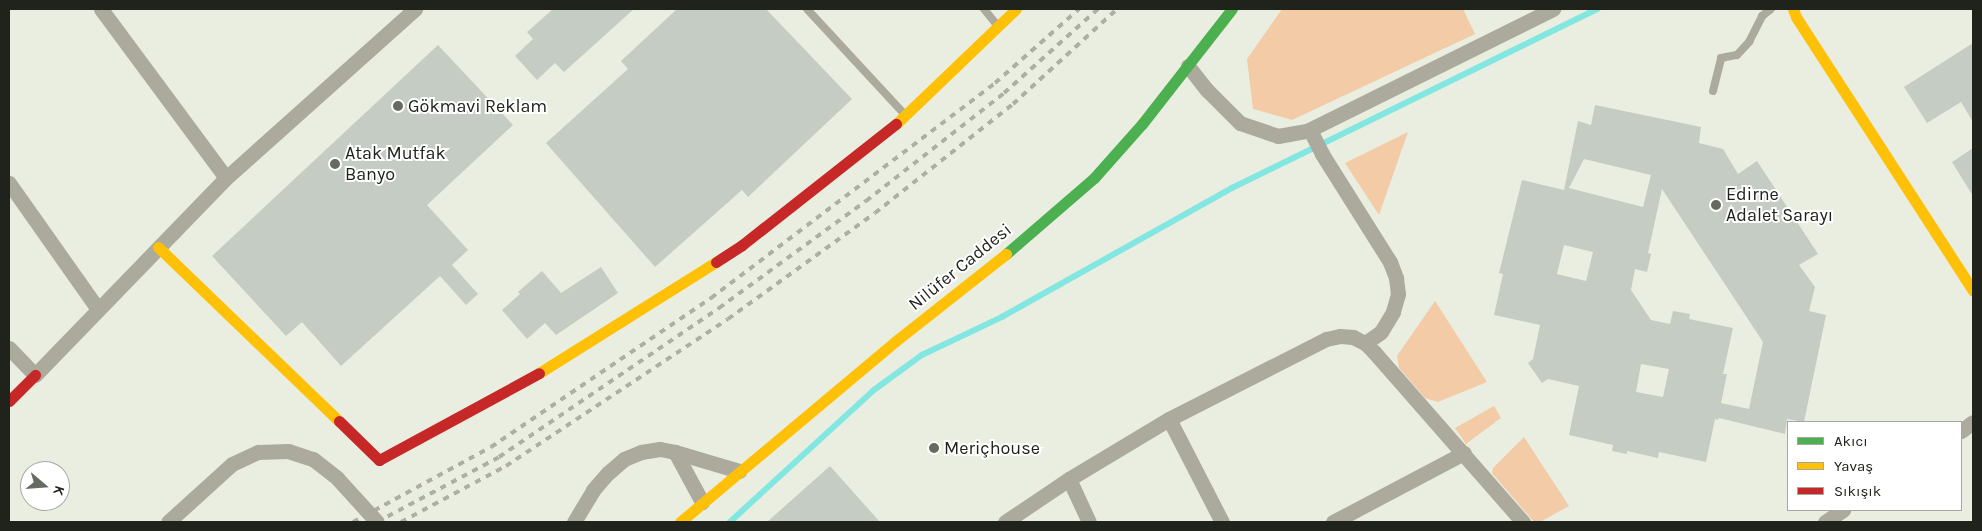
<!DOCTYPE html>
<meta charset="utf-8">
<style>
body{margin:0}
#map{position:relative;width:1982px;height:531px;overflow:hidden;background:#e9eee1;font-family:Karla,sans-serif}
div>[style]{position:absolute}
.green>*{inset:0;background:#f3cba7}
.stream>*{height:5.5px;margin:-2.75px;padding:0 2.75px;transform-origin:2.75px;border-radius:2.75px;background:#82e6e1}
.building>*{inset:0;background:#c5ccc3}
.lane>*{height:8px;margin:-4px;padding:0 4px;transform-origin:4px;border-radius:4px;background:#acaa9d}
.street>*{height:15px;margin:-7.5px;padding:0 7.5px;transform-origin:7.5px;border-radius:7.5px;background:#acaa9d}
.fast>*{height:11px;margin:-5.5px;padding:0 5.5px;transform-origin:5.5px;border-radius:5.5px;background:#4caf50}
.slow>*{height:11px;margin:-5.5px;padding:0 5.5px;transform-origin:5.5px;border-radius:5.5px;background:#ffc107}
.jam>*{height:11px;margin:-5.5px;padding:0 5.5px;transform-origin:5.5px;border-radius:5.5px;background:#c62828}
.rail>*{height:4px;margin-top:-2px;transform-origin:0;background:repeating-linear-gradient(90deg,#aeaea5 0 6px,transparent 0 12px)}
.street-bridge>*{height:15px;margin:-7.5px;padding:0 7.5px;transform-origin:7.5px;border-radius:7.5px;background:#acaa9d}
.dots>*{width:14px;height:14px;translate:-50% -50%;box-sizing:border-box;border:2px solid #fff;border-radius:50%}
span{translate:-50% -50%;white-space:nowrap;text-align:center;line-height:1.15;-webkit-text-stroke:4px #fff;paint-order:stroke}
.poi-label{font-size:18px;color:#20231b}
.left{translate:0 -50%;text-align:left}
.street-label{font-size:18px;color:#20231b}
.frame{position:absolute;inset:0;border:10px solid #20231b;pointer-events:none}
.legend{position:absolute;left:1787px;top:421px;width:175px;height:90px;box-sizing:border-box;background:#fff;border:1px solid #a6a7a4;margin:0;padding:6px 9px;list-style:none;font-size:15px;color:#20231b}
.legend li{display:flex;align-items:center;gap:10px;height:25px}
.legend b{width:25px;border:1px solid #a6a7a4}
.north{position:absolute;left:20px;top:461px;width:50px;height:50px;box-sizing:border-box;background:#fff;border:1px solid #a6a7a4;border-radius:50%;rotate:108deg;font-size:14px;font-weight:700;line-height:20px;text-align:center;color:#20231b}
.north::after{content:'';display:block;margin:auto;width:18px;height:22px;background:#666a60;clip-path:polygon(50% 0,100% 100%,50% 72%,0 100%)}
</style>
<div id="map">
<div class="green">
<div style="clip-path:polygon(1282px 9px,1463px 9px,1475px 34px,1292px 120px,1253px 109px,1247px 59px)"></div>
<div style="clip-path:polygon(1408px 132px,1379px 215px,1345px 163px)"></div>
<div style="clip-path:polygon(1435px 301px,1487px 382px,1438px 402px,1425px 398px,1399px 368px,1397px 356px)"></div>
<div style="clip-path:polygon(1494px 406px,1501px 418px,1466px 444px,1455px 428px)"></div>
<div style="clip-path:polygon(1524px 437px,1569px 506px,1540px 522px,1534px 522px,1492px 473px,1493px 468px)"></div>
</div>
<div class="stream">
<div style="left:730px;top:522px;width:195px;rotate:-42.5deg"></div>
<div style="left:874px;top:390px;width:59px;rotate:-36.1deg"></div>
<div style="left:922px;top:355px;width:89px;rotate:-25.4deg"></div>
<div style="left:1002px;top:317px;width:264px;rotate:-29.3deg"></div>
<div style="left:1232px;top:188px;width:407px;rotate:-26.1deg"></div>
</div>
<div class="building">
<div style="clip-path:polygon(553px 9px,634px 9px,564px 72px,555px 63px,537px 80px,515px 56px,533px 39px,527px 32px)"></div>
<div style="clip-path:polygon(677px 9px,766px 9px,852px 99px,748px 197px,742px 190px,655px 267px,546px 143px,628px 69px,621px 61px)"></div>
<div style="clip-path:polygon(1973px 43px,1973px 122px,1961px 102px,1927px 123px,1904px 87px)"></div>
<div style="clip-path:polygon(438px 45px,513px 125px,427px 205px,468px 250px,452px 265px,478px 294px,466px 305px,440px 276px,341px 366px,302px 322px,286px 336px,212px 256px)"></div>
<div style="clip-path:polygon(evenodd,1595px 105px,1701px 127px,1699px 143px,1723px 149px,1738px 174px,1757px 161px,1818px 254px,1799px 265px,1815px 287px,1809px 311px,1826px 315px,1804px 422px,1787px 419px,1785px 434px,1719px 418px,1718px 420px,1715px 419px,1706px 462px,1659px 452px,1658px 458px,1627px 451px,1627px 454px,1612px 451px,1613px 445px,1569px 435px,1579px 386px,1548px 379px,1542px 383px,1528px 363px,1533px 359px,1540px 325px,1494px 315px,1503px 274px,1499px 273px,1522px 180px,1564px 190px,1578px 121px,1591px 125px,1595px 105px,1584px 159px,1651px 175px,1643px 207px,1569px 188px,1584px 159px,1595px 105px,1662px 189px,1763px 342px,1749px 409px,1721px 403px,1727px 374px,1723px 374px,1733px 328px,1689px 319px,1690px 314px,1673px 311px,1670px 324px,1651px 320px,1631px 290px,1635px 269px,1647px 272px,1651px 254px,1648px 253px,1662px 189px,1595px 105px,1564px 245px,1593px 252px,1586px 281px,1557px 274px,1564px 245px,1595px 105px,1641px 364px,1669px 369px,1663px 397px,1636px 392px,1641px 364px)"></div>
<div style="clip-path:polygon(1973px 148px,1973px 196px,1952px 162px)"></div>
<div style="clip-path:polygon(601px 267px,618px 293px,556px 335px,545px 323px,527px 339px,502px 310px,520px 294px,518px 292px,542px 271px,561px 293px)"></div>
<div style="clip-path:polygon(830px 466px,880px 522px,767px 522px)"></div>
</div>
<div class="lane">
<div style="left:807px;top:9px;width:144px;rotate:47.2deg"></div>
<div style="left:984px;top:9px;width:21px;rotate:51deg"></div>
<div style="left:1713px;top:91px;width:34px;rotate:-76deg"></div>
<div style="left:1721px;top:58px;width:16px;rotate:-11deg"></div>
<div style="left:1737px;top:55px;width:18px;rotate:-47deg"></div>
<div style="left:1749px;top:42px;width:29px;rotate:-63deg"></div>
<div style="left:1762px;top:16px;width:11px;rotate:-38deg"></div>
</div>
<div class="street">
<div style="left:101px;top:9px;width:210px;rotate:53.5deg"></div>
<div style="left:1188px;top:66px;width:31px;rotate:52deg"></div>
<div style="left:1207px;top:90px;width:47px;rotate:45deg"></div>
<div style="left:1240px;top:123px;width:40px;rotate:18.9deg"></div>
<div style="left:1278px;top:136px;width:29px;rotate:-10deg"></div>
<div style="left:1307px;top:131px;width:275px;rotate:-26.4deg"></div>
<div style="left:1310px;top:130px;width:27px;rotate:63deg"></div>
<div style="left:1322px;top:154px;width:128px;rotate:57.8deg"></div>
<div style="left:1390px;top:262px;width:17px;rotate:69deg"></div>
<div style="left:1396px;top:278px;width:16px;rotate:83deg"></div>
<div style="left:1398px;top:294px;width:19px;rotate:106deg"></div>
<div style="left:1393px;top:312px;width:23px;rotate:121deg"></div>
<div style="left:1381px;top:332px;width:19px;rotate:145deg"></div>
<div style="left:9px;top:183px;width:154px;rotate:54.8deg"></div>
<div style="left:9px;top:348px;width:37px;rotate:46deg"></div>
<div style="left:35px;top:375px;width:274px;rotate:-45.9deg"></div>
<div style="left:226px;top:178px;width:254px;rotate:-41.8deg"></div>
<div style="left:1169px;top:419px;width:116px;rotate:62.8deg"></div>
<div style="left:1961px;top:431px;width:15px;rotate:-37deg"></div>
<div style="left:675px;top:452px;width:57px;rotate:61.6deg"></div>
<div style="left:1069px;top:479px;width:47px;rotate:65.1deg"></div>
<div style="left:168px;top:522px;width:86px;rotate:-42.2deg"></div>
<div style="left:232px;top:464px;width:29px;rotate:-25deg"></div>
<div style="left:258px;top:452px;width:30px;rotate:-2deg"></div>
<div style="left:288px;top:451px;width:26px;rotate:18deg"></div>
<div style="left:313px;top:459px;width:31px;rotate:38deg"></div>
<div style="left:574px;top:522px;width:37px;rotate:-59deg"></div>
<div style="left:593px;top:490px;width:23px;rotate:-49deg"></div>
<div style="left:608px;top:473px;width:21px;rotate:-41deg"></div>
<div style="left:624px;top:459px;width:18px;rotate:-22deg"></div>
<div style="left:641px;top:452px;width:19px;rotate:-9deg"></div>
<div style="left:660px;top:449px;width:15px;rotate:11deg"></div>
<div style="left:675px;top:452px;width:67px;rotate:16.5deg"></div>
<div style="left:1005px;top:522px;width:77px;rotate:-33.9deg"></div>
<div style="left:1069px;top:479px;width:117px;rotate:-31deg"></div>
<div style="left:1169px;top:419px;width:176px;rotate:-27deg"></div>
<div style="left:1326px;top:339px;width:14px;rotate:-12deg"></div>
<div style="left:1340px;top:336px;width:13px;rotate:4deg"></div>
<div style="left:1353px;top:337px;width:13px;rotate:27deg"></div>
<div style="left:1365px;top:343px;width:13px;rotate:45deg"></div>
<div style="left:1374px;top:352px;width:226px;rotate:48.8deg"></div>
<div style="left:1333px;top:522px;width:148px;rotate:-27.8deg"></div>
<div style="left:1825px;top:522px;width:22px;rotate:-34deg"></div>
</div>
<div class="fast">
<div style="left:1006px;top:254px;width:116px;rotate:-40.8deg"></div>
<div style="left:1094px;top:178px;width:72px;rotate:-48.4deg"></div>
<div style="left:1142px;top:124px;width:146px;rotate:-52deg"></div>
</div>
<div class="slow">
<div style="left:1793px;top:9px;width:9px;rotate:69deg"></div>
<div style="left:1796px;top:17px;width:326px;rotate:57.1deg"></div>
<div style="left:896px;top:124px;width:166px;rotate:-43.8deg"></div>
<div style="left:158px;top:247px;width:251px;rotate:43.9deg"></div>
<div style="left:539px;top:373px;width:209px;rotate:-32.1deg"></div>
<div style="left:680px;top:522px;width:283px;rotate:-40deg"></div>
<div style="left:897px;top:340px;width:139px;rotate:-38.3deg"></div>
</div>
<div class="jam">
<div style="left:716px;top:262px;width:31px;rotate:-33deg"></div>
<div style="left:742px;top:245px;width:196px;rotate:-38.2deg"></div>
<div style="left:9px;top:401px;width:37px;rotate:-45deg"></div>
<div style="left:339px;top:421px;width:56px;rotate:44.3deg"></div>
<div style="left:379px;top:460px;width:182px;rotate:-28.5deg"></div>
</div>
<div class="rail">
<div style="left:353px;top:522px;width:157px;rotate:-28.5deg"></div>
<div style="left:491px;top:447px;width:266px;rotate:-34.1deg"></div>
<div style="left:711px;top:298px;width:356px;rotate:-37.1deg"></div>
<div style="left:995px;top:83px;width:112px;rotate:-41.4deg"></div>
<div style="left:377px;top:522px;width:138px;rotate:-28deg"></div>
<div style="left:499px;top:457px;width:266px;rotate:-34.1deg"></div>
<div style="left:719px;top:308px;width:182px;rotate:-36.1deg"></div>
<div style="left:866px;top:201px;width:175px;rotate:-38deg"></div>
<div style="left:1004px;top:93px;width:126px;rotate:-41.8deg"></div>
<div style="left:401px;top:522px;width:119px;rotate:-28.1deg"></div>
<div style="left:506px;top:466px;width:266px;rotate:-33.5deg"></div>
<div style="left:728px;top:319px;width:181px;rotate:-35.8deg"></div>
<div style="left:875px;top:213px;width:176px;rotate:-38.3deg"></div>
<div style="left:1013px;top:104px;width:141px;rotate:-42.4deg"></div>
</div>
<div class="street-bridge">
<div style="left:337px;top:478px;width:59px;rotate:47.7deg"></div>
</div>
<div class="dots">
<div style="left:398px;top:106px;background:#666a60"></div>
<div style="left:335px;top:164px;background:#666a60"></div>
<div style="left:1716px;top:205px;background:#666a60"></div>
<div style="left:934px;top:448px;background:#666a60"></div>
</div>
<div class="poi-label">
<span class="left" style="left:408px;top:106px">Gökmavi Reklam</span>
<span class="left" style="left:345px;top:164px">Atak Mutfak<br>Banyo</span>
<span class="left" style="left:1726px;top:205px">Edirne<br>Adalet Sarayı</span>
<span class="left" style="left:944px;top:448px">Meriçhouse</span>
</div>
<div class="street-label">
<span style="left:960px;top:267px;rotate:-39deg">Nilüfer Caddesi</span>
</div>
<div class="frame"></div>
<ul class="legend">
<li><b style="height:6px;background:#4caf50"></b>Akıcı</li>
<li><b style="height:6px;background:#ffc107"></b>Yavaş</li>
<li><b style="height:6px;background:#c62828"></b>Sıkışık</li>
</ul>
<div class="north">K</div>
</div>
